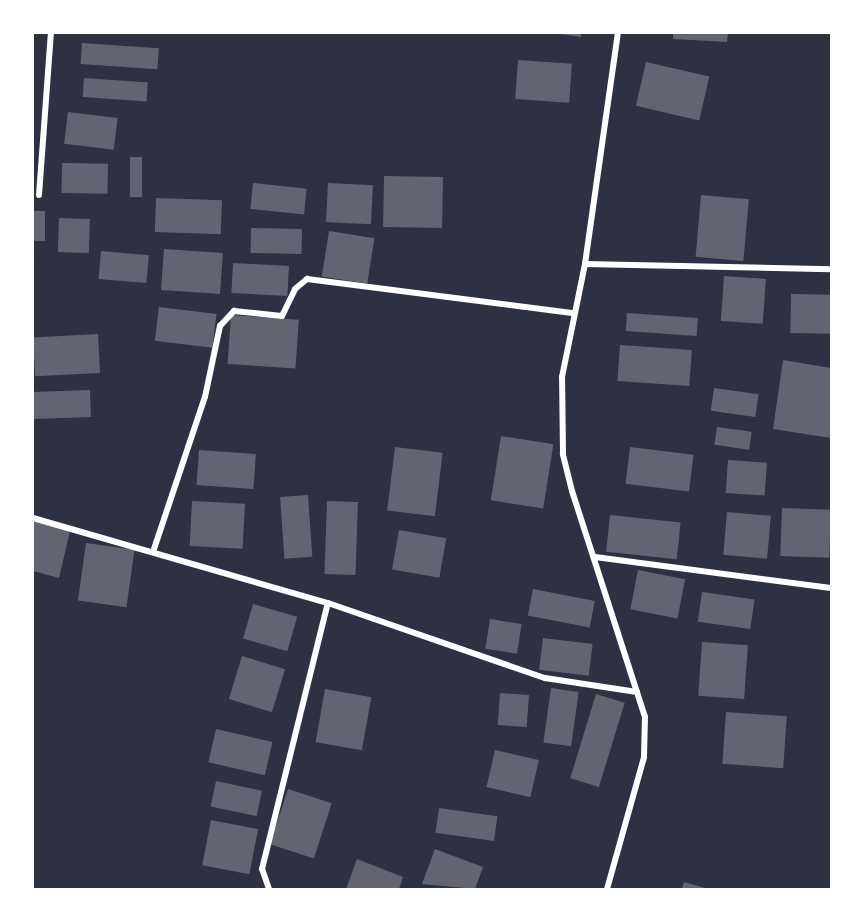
<!DOCTYPE html>
<style>
body{margin:0}
#map{position:relative;width:864px;height:922px;overflow:hidden;background:#2d3142;font-family:"Space Grotesk",sans-serif}
div>[style]{position:absolute}
.building>*{inset:0;background:#626471;transform-origin:0 0}
.minor>*{height:6px;margin:-3px;padding:0 3px;transform-origin:3px;border-radius:3px;background:#fff}
span{translate:-50% -50%;white-space:nowrap;text-align:center;line-height:1.15;-webkit-text-stroke:5px #fff;paint-order:stroke}
.frame{position:absolute;inset:0;border:34px solid #fff;pointer-events:none}
</style>
<div id="map">
<div class="building">
<div style="clip-path:polygon(553px 33px,581px 33px,581px 37px)"></div>
<div style="clip-path:polygon(673px 33px,728px 33px,727px 42px,673px 39px)"></div>
<div style="left:82px;top:43px;width:77px;height:21px;rotate:4deg"></div>
<div style="left:518px;top:60px;width:54px;height:39px;rotate:4deg"></div>
<div style="left:646px;top:62px;width:65px;height:45px;rotate:13deg"></div>
<div style="left:84px;top:78px;width:64px;height:19px;rotate:4deg"></div>
<div style="left:68px;top:112px;width:50px;height:32px;rotate:7deg"></div>
<div style="left:130px;top:157px;width:12px;height:40px"></div>
<div style="left:62px;top:163px;width:46px;height:30px;rotate:1deg"></div>
<div style="left:384px;top:176px;width:59px;height:51px;rotate:1deg"></div>
<div style="left:253px;top:183px;width:54px;height:26px;rotate:6deg"></div>
<div style="left:328px;top:183px;width:45px;height:39px;rotate:3deg"></div>
<div style="left:701px;top:195px;width:48px;height:62px;rotate:5deg"></div>
<div style="left:156px;top:198px;width:66px;height:34px;rotate:2deg"></div>
<div style="left:33px;top:211px;width:12px;height:30px"></div>
<div style="left:59px;top:218px;width:31px;height:34px;rotate:2deg"></div>
<div style="left:251px;top:228px;width:51px;height:25px;rotate:1deg"></div>
<div style="left:329px;top:231px;width:46px;height:46px;rotate:9deg"></div>
<div style="left:164px;top:249px;width:59px;height:41px;rotate:4deg"></div>
<div style="left:101px;top:251px;width:48px;height:28px;rotate:5deg"></div>
<div style="left:33px;top:257px;width:2px;height:33px;rotate:27deg"></div>
<div style="left:233px;top:263px;width:56px;height:30px;rotate:3deg"></div>
<div style="left:724px;top:276px;width:42px;height:45px;rotate:4deg"></div>
<div style="left:791px;top:294px;width:40px;height:39px;rotate:1deg"></div>
<div style="left:159px;top:307px;width:58px;height:34px;rotate:7deg"></div>
<div style="left:627px;top:313px;width:71px;height:18px;rotate:4deg"></div>
<div style="left:231px;top:315px;width:68px;height:49px;rotate:4deg"></div>
<div style="left:98px;top:334px;width:39px;height:65px;rotate:87deg"></div>
<div style="left:620px;top:345px;width:72px;height:36px;rotate:4deg"></div>
<div style="clip-path:polygon(783px 360px,831px 368px,831px 438px,773px 429px)"></div>
<div style="left:714px;top:388px;width:45px;height:23px;rotate:8deg"></div>
<div style="left:90px;top:390px;width:27px;height:57px;rotate:88deg"></div>
<div style="left:717px;top:427px;width:35px;height:18px;rotate:8deg"></div>
<div style="left:501px;top:436px;width:53px;height:65px;rotate:9deg"></div>
<div style="left:395px;top:447px;width:48px;height:64px;rotate:7deg"></div>
<div style="left:630px;top:447px;width:64px;height:37px;rotate:7deg"></div>
<div style="left:199px;top:450px;width:57px;height:35px;rotate:4deg"></div>
<div style="left:728px;top:460px;width:39px;height:33px;rotate:4deg"></div>
<div style="left:308px;top:495px;width:62px;height:28px;rotate:86deg"></div>
<div style="left:192px;top:501px;width:53px;height:45px;rotate:3deg"></div>
<div style="left:327px;top:501px;width:31px;height:73px;rotate:2deg"></div>
<div style="left:782px;top:508px;width:49px;height:48px;rotate:2deg"></div>
<div style="left:727px;top:512px;width:44px;height:43px;rotate:5deg"></div>
<div style="left:610px;top:515px;width:71px;height:37px;rotate:6deg"></div>
<div style="clip-path:polygon(33px 521px,70px 531px,59px 578px,33px 571px)"></div>
<div style="left:399px;top:530px;width:48px;height:40px;rotate:10deg"></div>
<div style="left:86px;top:543px;width:49px;height:58px;rotate:8deg"></div>
<div style="left:638px;top:570px;width:48px;height:40px;rotate:11deg"></div>
<div style="left:533px;top:589px;width:63px;height:27px;rotate:11deg"></div>
<div style="left:702px;top:592px;width:53px;height:30px;rotate:8deg"></div>
<div style="left:253px;top:604px;width:46px;height:36px;rotate:16deg"></div>
<div style="left:490px;top:619px;width:32px;height:30px;rotate:9deg"></div>
<div style="left:543px;top:638px;width:50px;height:32px;rotate:7deg"></div>
<div style="left:702px;top:642px;width:46px;height:54px;rotate:4deg"></div>
<div style="left:242px;top:656px;width:45px;height:45px;rotate:17deg"></div>
<div style="left:551px;top:688px;width:28px;height:55px;rotate:8deg"></div>
<div style="left:325px;top:689px;width:47px;height:54px;rotate:10deg"></div>
<div style="left:500px;top:693px;width:29px;height:32px;rotate:4deg"></div>
<div style="left:596px;top:694px;width:30px;height:88px;rotate:17deg"></div>
<div style="left:726px;top:712px;width:61px;height:52px;rotate:4deg"></div>
<div style="left:216px;top:729px;width:58px;height:34px;rotate:13deg"></div>
<div style="left:495px;top:750px;width:45px;height:38px;rotate:13deg"></div>
<div style="left:216px;top:781px;width:47px;height:26px;rotate:12deg"></div>
<div style="left:288px;top:789px;width:46px;height:58px;rotate:18deg"></div>
<div style="left:439px;top:808px;width:59px;height:25px;rotate:8deg"></div>
<div style="left:211px;top:820px;width:48px;height:46px;rotate:11deg"></div>
<div style="clip-path:polygon(435px 849px,483px 867px,475px 889px,422px 884px)"></div>
<div style="clip-path:polygon(357px 859px,403px 877px,399px 889px,346px 889px)"></div>
<div style="clip-path:polygon(684px 882px,705px 888px,705px 889px,682px 889px)"></div>
</div>
<div class="minor">
<div style="left:39px;top:195px;width:162px;rotate:-85.8deg"></div>
<div style="left:585px;top:264px;width:246px;rotate:1.2deg"></div>
<div style="left:33px;top:518px;width:307px;rotate:16.1deg"></div>
<div style="left:328px;top:603px;width:230px;rotate:19.1deg"></div>
<div style="left:545px;top:678px;width:93px;rotate:8.7deg"></div>
<div style="left:153px;top:552px;width:163px;rotate:-71.5deg"></div>
<div style="left:205px;top:397px;width:73px;rotate:-78.1deg"></div>
<div style="left:220px;top:326px;width:21px;rotate:-47deg"></div>
<div style="left:234px;top:311px;width:48px;rotate:5.9deg"></div>
<div style="left:282px;top:316px;width:30px;rotate:-64deg"></div>
<div style="left:295px;top:289px;width:16px;rotate:-40deg"></div>
<div style="left:307px;top:279px;width:269px;rotate:7.3deg"></div>
<div style="left:595px;top:557px;width:238px;rotate:7.5deg"></div>
<div style="left:269px;top:889px;width:21px;rotate:-109deg"></div>
<div style="left:262px;top:869px;width:274px;rotate:-76.1deg"></div>
<div style="left:607px;top:889px;width:137px;rotate:-74.3deg"></div>
<div style="left:644px;top:757px;width:40px;rotate:-88.6deg"></div>
<div style="left:645px;top:717px;width:237px;rotate:-107.9deg"></div>
<div style="left:572px;top:491px;width:38px;rotate:-104deg"></div>
<div style="left:563px;top:454px;width:77px;rotate:-90.7deg"></div>
<div style="left:562px;top:377px;width:115px;rotate:-78.5deg"></div>
<div style="left:585px;top:264px;width:233px;rotate:-81.9deg"></div>
</div>
<div class="frame"></div>
</div>
